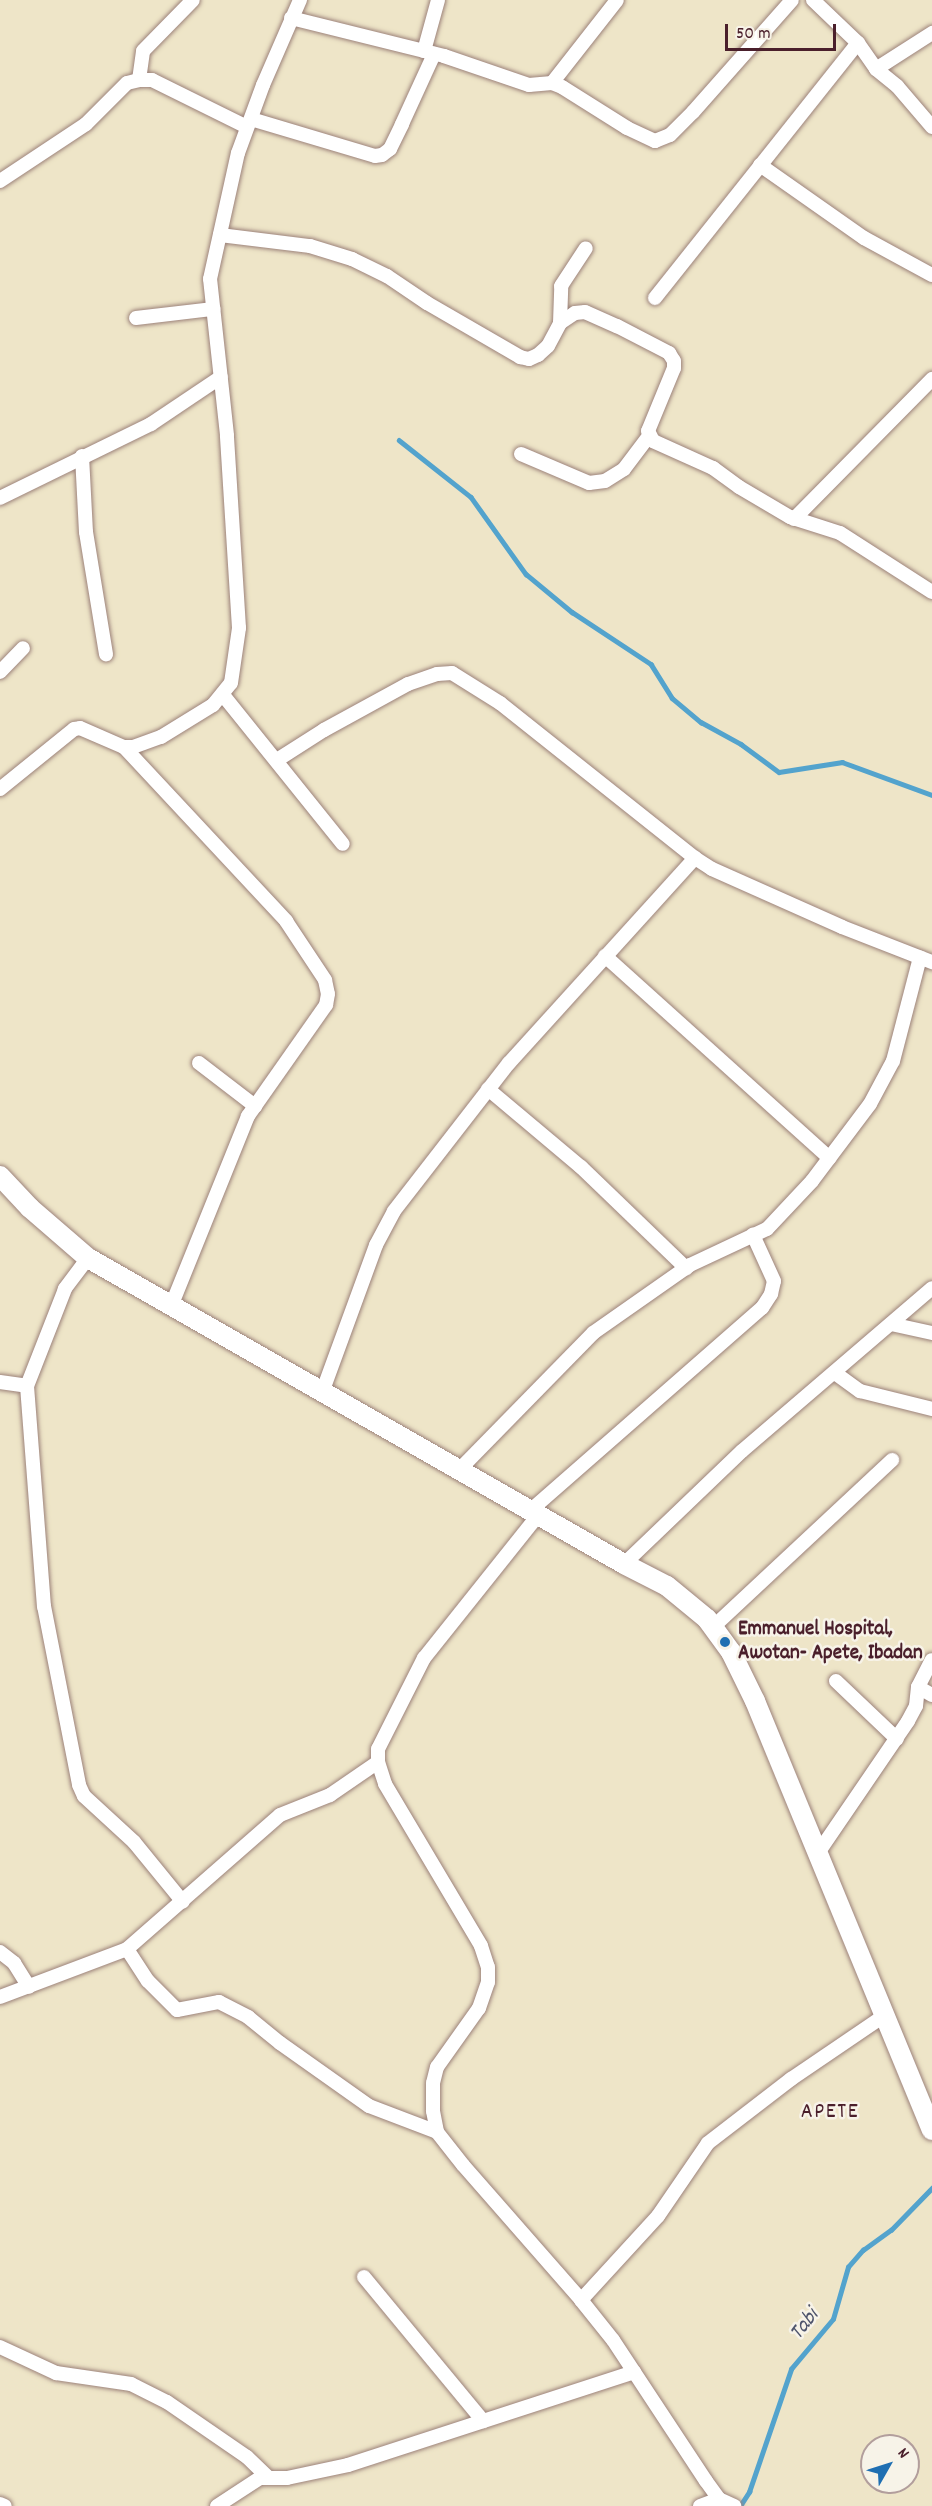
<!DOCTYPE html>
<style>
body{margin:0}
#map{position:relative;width:932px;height:2506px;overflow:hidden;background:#eee5c8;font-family:Dekko,sans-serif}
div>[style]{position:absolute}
.stream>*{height:4.5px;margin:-2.25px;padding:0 2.25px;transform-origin:2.25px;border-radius:2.25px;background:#53a3cd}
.roads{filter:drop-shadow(0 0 2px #9c827a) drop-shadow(0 0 2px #9c827a)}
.street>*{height:14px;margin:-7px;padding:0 7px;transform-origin:7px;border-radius:7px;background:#fff}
.secondary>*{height:20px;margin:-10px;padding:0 10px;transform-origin:10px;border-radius:10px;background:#fff}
.dots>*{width:16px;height:16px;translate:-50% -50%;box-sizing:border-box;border:3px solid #f7f3e8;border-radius:50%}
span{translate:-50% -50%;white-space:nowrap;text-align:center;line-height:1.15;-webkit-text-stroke:5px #f7f3e8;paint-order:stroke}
.poi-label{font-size:21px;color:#4a1f2b;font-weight:700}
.left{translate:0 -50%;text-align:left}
.neighbourhood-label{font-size:22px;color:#4a1f2b;letter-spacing:1.5px}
.water-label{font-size:22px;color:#4e546c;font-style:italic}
.north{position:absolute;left:860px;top:2434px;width:60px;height:60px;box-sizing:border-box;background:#f7f3e8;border:2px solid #b29e9c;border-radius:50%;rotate:51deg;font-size:16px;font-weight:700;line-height:24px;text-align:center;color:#4a1f2b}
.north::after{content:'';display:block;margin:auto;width:21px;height:27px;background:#1f6fb2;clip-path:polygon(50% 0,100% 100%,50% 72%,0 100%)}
.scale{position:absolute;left:725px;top:24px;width:111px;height:27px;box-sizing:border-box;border:3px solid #4a1f2b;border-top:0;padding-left:8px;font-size:18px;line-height:21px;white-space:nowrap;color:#4a1f2b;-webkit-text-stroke:4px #f7f3e8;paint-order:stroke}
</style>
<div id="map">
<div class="stream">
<div style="left:399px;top:440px;width:92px;rotate:38.4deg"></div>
<div style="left:471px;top:497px;width:95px;rotate:54.5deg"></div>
<div style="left:526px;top:574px;width:60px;rotate:39.6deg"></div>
<div style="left:572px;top:612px;width:95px;rotate:33.4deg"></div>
<div style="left:651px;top:664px;width:40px;rotate:58deg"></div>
<div style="left:672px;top:698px;width:38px;rotate:40deg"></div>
<div style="left:701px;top:722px;width:46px;rotate:28.8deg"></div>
<div style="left:741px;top:744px;width:47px;rotate:36.4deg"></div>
<div style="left:779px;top:772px;width:64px;rotate:-9deg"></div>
<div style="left:842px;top:762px;width:96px;rotate:20.1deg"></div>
<div style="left:740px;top:2506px;width:17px;rotate:-57deg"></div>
<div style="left:749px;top:2492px;width:130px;rotate:-71.1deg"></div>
<div style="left:791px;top:2369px;width:65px;rotate:-50deg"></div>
<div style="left:833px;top:2319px;width:54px;rotate:-73.9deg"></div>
<div style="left:848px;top:2267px;width:23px;rotate:-49deg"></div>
<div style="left:863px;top:2250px;width:34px;rotate:-36deg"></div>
<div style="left:891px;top:2230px;width:59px;rotate:-45.7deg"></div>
</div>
<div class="roads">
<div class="street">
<div style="left:813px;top:0;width:62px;rotate:43.7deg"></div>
<div style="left:858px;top:43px;width:32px;rotate:55deg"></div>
<div style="left:876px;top:69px;width:27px;rotate:39deg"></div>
<div style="left:897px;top:86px;width:54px;rotate:49.5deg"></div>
<div style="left:291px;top:18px;width:158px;rotate:13.9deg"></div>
<div style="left:444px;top:56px;width:90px;rotate:18.8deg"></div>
<div style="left:529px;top:85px;width:23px;rotate:-5deg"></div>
<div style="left:552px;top:83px;width:11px;rotate:22deg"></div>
<div style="left:562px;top:87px;width:77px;rotate:32.2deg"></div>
<div style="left:627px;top:128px;width:31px;rotate:25deg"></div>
<div style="left:655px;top:141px;width:16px;rotate:-22deg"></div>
<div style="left:670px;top:135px;width:33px;rotate:-45deg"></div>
<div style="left:693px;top:112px;width:149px;rotate:-48.5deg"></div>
<div style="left:424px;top:51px;width:53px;rotate:-74.6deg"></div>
<div style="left:876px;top:69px;width:67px;rotate:-32.7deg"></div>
<div style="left:139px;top:80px;width:29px;rotate:-82deg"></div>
<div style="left:143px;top:51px;width:71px;rotate:-45.6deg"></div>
<div style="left:552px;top:83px;width:105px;rotate:-51.9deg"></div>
<div style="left:251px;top:119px;width:129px;rotate:16.6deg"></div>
<div style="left:375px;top:156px;width:7px;rotate:-8deg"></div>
<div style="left:382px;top:155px;width:10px;rotate:-37deg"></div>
<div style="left:390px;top:149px;width:28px;rotate:-64deg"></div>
<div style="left:402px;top:124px;width:77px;rotate:-65.4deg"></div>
<div style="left:760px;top:165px;width:127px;rotate:35.1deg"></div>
<div style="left:864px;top:238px;width:77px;rotate:28.6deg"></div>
<div style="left:0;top:181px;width:103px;rotate:-33.5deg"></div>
<div style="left:86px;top:124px;width:58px;rotate:-45deg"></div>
<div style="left:127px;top:83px;width:12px;rotate:-14deg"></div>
<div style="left:139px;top:80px;width:13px"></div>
<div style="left:152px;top:80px;width:106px;rotate:26.3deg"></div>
<div style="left:220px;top:235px;width:91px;rotate:7deg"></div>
<div style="left:310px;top:246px;width:44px;rotate:17.2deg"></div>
<div style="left:352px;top:259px;width:39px;rotate:26deg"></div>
<div style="left:387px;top:276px;width:48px;rotate:34deg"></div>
<div style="left:427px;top:303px;width:108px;rotate:30.1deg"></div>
<div style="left:520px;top:357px;width:9px;rotate:13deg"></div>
<div style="left:529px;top:359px;width:10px;rotate:-24deg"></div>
<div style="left:538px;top:355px;width:13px;rotate:-42deg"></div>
<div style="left:548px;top:346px;width:26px;rotate:-62deg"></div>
<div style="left:560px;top:323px;width:18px;rotate:-34deg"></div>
<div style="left:575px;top:313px;width:10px;rotate:-6deg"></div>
<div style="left:585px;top:312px;width:35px;rotate:24deg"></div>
<div style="left:617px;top:326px;width:59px;rotate:27.4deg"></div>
<div style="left:669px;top:353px;width:9px;rotate:58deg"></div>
<div style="left:674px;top:361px;width:7px;rotate:90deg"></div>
<div style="left:674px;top:368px;width:68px;rotate:112.4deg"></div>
<div style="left:648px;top:431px;width:11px;rotate:63deg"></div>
<div style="left:653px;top:441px;width:66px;rotate:24.2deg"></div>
<div style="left:713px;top:468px;width:32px;rotate:36deg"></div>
<div style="left:739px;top:487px;width:59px;rotate:30.5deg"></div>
<div style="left:790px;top:517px;width:52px;rotate:17.7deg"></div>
<div style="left:840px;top:533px;width:109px;rotate:32.7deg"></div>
<div style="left:655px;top:298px;width:326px;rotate:-51.5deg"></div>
<div style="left:136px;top:318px;width:78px;rotate:-6.7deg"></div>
<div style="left:560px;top:323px;width:37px;rotate:-88deg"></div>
<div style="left:561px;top:286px;width:45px;rotate:-56.7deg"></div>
<div style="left:521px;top:454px;width:74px;rotate:23.1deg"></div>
<div style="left:589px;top:483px;width:16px;rotate:-7deg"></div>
<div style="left:605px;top:481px;width:22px;rotate:-32deg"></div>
<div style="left:624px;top:469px;width:41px;rotate:-52.9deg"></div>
<div style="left:82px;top:456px;width:76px;rotate:87deg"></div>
<div style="left:86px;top:532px;width:124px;rotate:80.7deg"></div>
<div style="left:0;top:498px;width:168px;rotate:-26.1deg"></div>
<div style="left:151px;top:424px;width:84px;rotate:-33.9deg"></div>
<div style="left:794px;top:519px;width:197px;rotate:-45.4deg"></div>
<div style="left:0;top:672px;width:33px;rotate:-46deg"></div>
<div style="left:223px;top:695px;width:191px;rotate:51.2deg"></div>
<div style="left:124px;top:747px;width:238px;rotate:47deg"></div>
<div style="left:286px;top:921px;width:71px;rotate:56.5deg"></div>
<div style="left:325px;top:980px;width:14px;rotate:78deg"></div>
<div style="left:328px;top:994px;width:11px;rotate:100deg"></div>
<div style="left:326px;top:1005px;width:136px;rotate:125.1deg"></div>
<div style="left:248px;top:1116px;width:203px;rotate:112deg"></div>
<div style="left:277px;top:760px;width:56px;rotate:-32.6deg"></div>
<div style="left:324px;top:730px;width:96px;rotate:-28.7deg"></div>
<div style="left:408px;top:684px;width:31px;rotate:-19deg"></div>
<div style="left:437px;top:674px;width:15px;rotate:-4deg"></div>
<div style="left:452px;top:673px;width:57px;rotate:32deg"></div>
<div style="left:500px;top:703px;width:249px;rotate:38.5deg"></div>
<div style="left:695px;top:858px;width:20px;rotate:33deg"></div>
<div style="left:712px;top:869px;width:142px;rotate:24deg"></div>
<div style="left:842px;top:927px;width:97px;rotate:21.3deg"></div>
<div style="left:0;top:789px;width:95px;rotate:-39deg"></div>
<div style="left:74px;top:729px;width:6px;rotate:-9deg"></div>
<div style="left:80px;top:728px;width:48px;rotate:23.4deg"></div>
<div style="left:124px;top:747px;width:9px"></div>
<div style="left:133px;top:747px;width:30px;rotate:-20deg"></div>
<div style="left:161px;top:737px;width:61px;rotate:-31.6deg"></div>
<div style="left:213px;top:705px;width:28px;rotate:-51deg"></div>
<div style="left:231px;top:683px;width:56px;rotate:-81.7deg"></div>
<div style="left:239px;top:628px;width:193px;rotate:-93.6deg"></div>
<div style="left:227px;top:435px;width:157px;rotate:-96.2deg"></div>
<div style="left:210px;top:279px;width:129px;rotate:-77.5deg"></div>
<div style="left:238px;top:153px;width:72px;rotate:-69.8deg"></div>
<div style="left:263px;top:85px;width:93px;rotate:-66.5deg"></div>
<div style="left:605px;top:956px;width:302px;rotate:42deg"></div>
<div style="left:199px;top:1063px;width:71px;rotate:37.5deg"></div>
<div style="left:488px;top:1089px;width:121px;rotate:40deg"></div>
<div style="left:581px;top:1167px;width:146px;rotate:43.9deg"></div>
<div style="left:88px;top:1258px;width:39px;rotate:127deg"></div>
<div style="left:65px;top:1289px;width:104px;rotate:111.4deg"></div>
<div style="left:27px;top:1386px;width:221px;rotate:85.6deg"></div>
<div style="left:44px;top:1606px;width:182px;rotate:78.9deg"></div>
<div style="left:79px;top:1785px;width:12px;rotate:66deg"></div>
<div style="left:84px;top:1796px;width:68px;rotate:42.6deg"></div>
<div style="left:134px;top:1842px;width:77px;rotate:50.8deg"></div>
<div style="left:891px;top:1324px;width:42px;rotate:12.4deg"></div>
<div style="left:835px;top:1373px;width:31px;rotate:36deg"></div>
<div style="left:860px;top:1391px;width:74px;rotate:14deg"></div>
<div style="left:0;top:1382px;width:27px;rotate:8deg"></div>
<div style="left:323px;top:1390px;width:154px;rotate:-69.9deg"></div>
<div style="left:376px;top:1245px;width:38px;rotate:-62deg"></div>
<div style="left:394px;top:1211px;width:187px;rotate:-52.2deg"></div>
<div style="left:509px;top:1063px;width:277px;rotate:-47.8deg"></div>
<div style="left:460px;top:1469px;width:190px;rotate:-45.6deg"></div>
<div style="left:593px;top:1333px;width:118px;rotate:-35deg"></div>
<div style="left:690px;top:1265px;width:85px;rotate:-25.1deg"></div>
<div style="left:767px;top:1229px;width:66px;rotate:-46.8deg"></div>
<div style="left:812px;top:1181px;width:96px;rotate:-53deg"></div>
<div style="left:870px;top:1104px;width:49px;rotate:-61.9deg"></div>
<div style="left:893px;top:1061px;width:107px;rotate:-75.4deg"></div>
<div style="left:531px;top:1510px;width:307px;rotate:-41.2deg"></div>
<div style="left:762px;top:1308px;width:17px;rotate:-57deg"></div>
<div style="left:771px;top:1294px;width:13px;rotate:-77deg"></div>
<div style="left:774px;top:1281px;width:51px;rotate:-114.5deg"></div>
<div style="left:539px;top:1514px;width:184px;rotate:128.6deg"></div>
<div style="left:424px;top:1658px;width:102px;rotate:116.8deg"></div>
<div style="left:378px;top:1749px;width:13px;rotate:90deg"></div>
<div style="left:378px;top:1762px;width:23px;rotate:72deg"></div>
<div style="left:385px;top:1784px;width:188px;rotate:59.3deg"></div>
<div style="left:481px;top:1946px;width:22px;rotate:72deg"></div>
<div style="left:488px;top:1967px;width:15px;rotate:90deg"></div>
<div style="left:488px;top:1982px;width:28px;rotate:109deg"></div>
<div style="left:479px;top:2008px;width:72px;rotate:125.4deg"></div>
<div style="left:437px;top:2067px;width:16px;rotate:104deg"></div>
<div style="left:433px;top:2083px;width:28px;rotate:90deg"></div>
<div style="left:433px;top:2111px;width:21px;rotate:79deg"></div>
<div style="left:437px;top:2132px;width:42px;rotate:51.8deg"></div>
<div style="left:463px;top:2165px;width:179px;rotate:48.8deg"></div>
<div style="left:581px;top:2300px;width:51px;rotate:51.3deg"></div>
<div style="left:613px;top:2340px;width:169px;rotate:56.6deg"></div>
<div style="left:706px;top:2481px;width:22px;rotate:54deg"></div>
<div style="left:719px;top:2499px;width:17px;rotate:25deg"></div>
<div style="left:624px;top:1564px;width:163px;rotate:-43.8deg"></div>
<div style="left:742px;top:1451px;width:250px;rotate:-40.6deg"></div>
<div style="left:713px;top:1627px;width:245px;rotate:-43deg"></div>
<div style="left:836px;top:1681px;width:84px;rotate:43.6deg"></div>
<div style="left:918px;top:1687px;width:16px;rotate:30deg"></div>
<div style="left:818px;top:1853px;width:160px;rotate:-55.7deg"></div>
<div style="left:908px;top:1721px;width:17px;rotate:-62deg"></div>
<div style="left:916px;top:1706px;width:19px;rotate:-84deg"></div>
<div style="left:918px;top:1687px;width:30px;rotate:-63deg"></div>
<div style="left:127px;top:1949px;width:38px;rotate:57deg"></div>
<div style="left:148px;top:1981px;width:41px;rotate:45deg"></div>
<div style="left:177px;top:2010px;width:43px;rotate:-10.8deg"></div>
<div style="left:219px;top:2002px;width:33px;rotate:27deg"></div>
<div style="left:248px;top:2017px;width:41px;rotate:39.1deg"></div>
<div style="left:280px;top:2043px;width:109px;rotate:35.3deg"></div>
<div style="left:369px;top:2106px;width:73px;rotate:20.9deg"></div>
<div style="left:0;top:1952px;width:18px;rotate:38deg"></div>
<div style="left:14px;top:1963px;width:28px;rotate:58deg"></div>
<div style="left:0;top:1997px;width:136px;rotate:-20.7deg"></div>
<div style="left:127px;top:1949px;width:203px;rotate:-41.2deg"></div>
<div style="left:280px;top:1815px;width:54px;rotate:-21.8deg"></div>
<div style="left:330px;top:1795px;width:58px;rotate:-34.5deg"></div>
<div style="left:364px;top:2277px;width:187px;rotate:50.4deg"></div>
<div style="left:581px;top:2300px;width:114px;rotate:-47.5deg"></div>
<div style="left:658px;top:2216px;width:88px;rotate:-55.6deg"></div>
<div style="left:708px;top:2143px;width:105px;rotate:-37.6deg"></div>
<div style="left:791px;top:2079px;width:114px;rotate:-34.2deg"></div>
<div style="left:0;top:2347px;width:62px;rotate:24.9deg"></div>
<div style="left:56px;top:2373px;width:76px;rotate:8.3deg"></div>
<div style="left:131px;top:2384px;width:40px;rotate:26.6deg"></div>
<div style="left:167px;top:2402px;width:97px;rotate:34.5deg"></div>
<div style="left:247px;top:2457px;width:30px;rotate:44deg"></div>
<div style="left:269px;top:2478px;width:18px"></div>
<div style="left:287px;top:2478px;width:62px;rotate:-12deg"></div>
<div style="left:348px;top:2465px;width:301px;rotate:-18deg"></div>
<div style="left:0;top:2504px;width:5px;rotate:22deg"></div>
<div style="left:217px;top:2506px;width:51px;rotate:-33.1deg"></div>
<div style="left:260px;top:2478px;width:9px"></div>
<div style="left:700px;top:2506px;width:20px;rotate:-20deg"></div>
</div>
<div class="secondary">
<div style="left:0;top:1176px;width:44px;rotate:46.8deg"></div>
<div style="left:30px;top:1208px;width:77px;rotate:40.8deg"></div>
<div style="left:88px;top:1258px;width:617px;rotate:29.72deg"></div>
<div style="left:624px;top:1564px;width:48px;rotate:27.1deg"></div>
<div style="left:667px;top:1586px;width:52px;rotate:39.5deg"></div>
<div style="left:707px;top:1619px;width:41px;rotate:54deg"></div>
<div style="left:731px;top:1652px;width:55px;rotate:63.9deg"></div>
<div style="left:755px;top:1701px;width:464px;rotate:67.6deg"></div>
</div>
</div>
<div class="dots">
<div style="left:725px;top:1642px;background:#1f6fb2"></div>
</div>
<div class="poi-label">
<span class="left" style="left:738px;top:1642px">Emmanuel Hospital,<br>Awotan- Apete, Ibadan</span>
</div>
<div class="neighbourhood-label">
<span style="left:830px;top:2113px">APETE</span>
</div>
<div class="water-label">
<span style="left:805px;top:2325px;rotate:-52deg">Tabi</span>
</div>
<div class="north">N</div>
<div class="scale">50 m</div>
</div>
